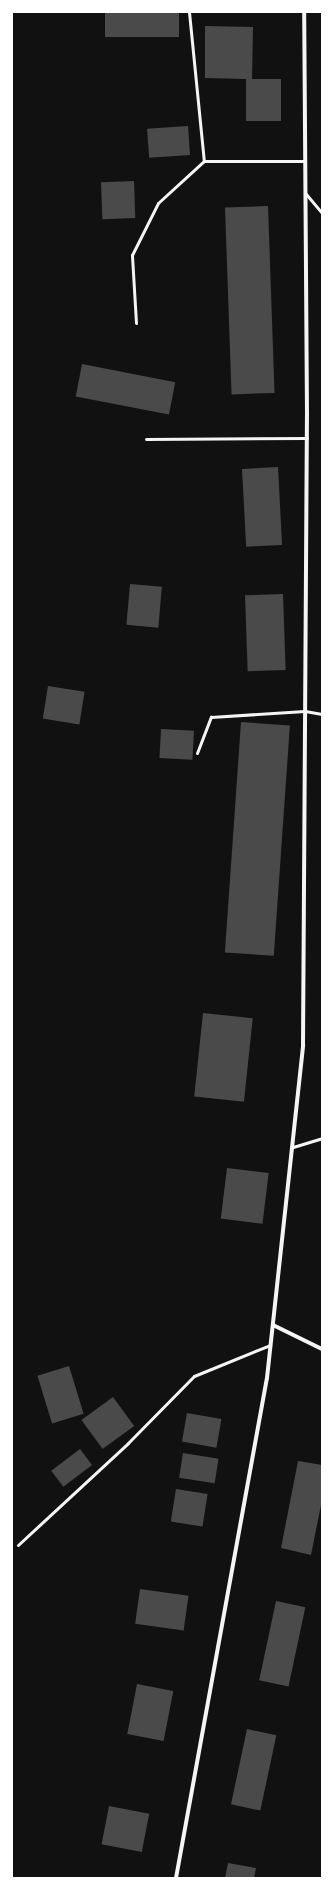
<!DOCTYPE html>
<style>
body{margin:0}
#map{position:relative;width:334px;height:1890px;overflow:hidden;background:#111;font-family:Montserrat,sans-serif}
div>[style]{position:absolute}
.building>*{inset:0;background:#4a4a4a;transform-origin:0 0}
.service>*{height:3px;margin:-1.5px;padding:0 1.5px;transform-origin:1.5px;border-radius:1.5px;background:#f5f5f5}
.minor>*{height:4px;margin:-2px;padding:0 2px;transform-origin:2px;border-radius:2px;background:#f5f5f5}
span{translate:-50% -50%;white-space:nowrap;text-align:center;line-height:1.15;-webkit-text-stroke:3.5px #fff;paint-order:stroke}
.frame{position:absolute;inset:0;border:13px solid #fff;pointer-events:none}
</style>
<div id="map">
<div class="building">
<div style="left:105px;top:12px;width:74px;height:25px"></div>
<div style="clip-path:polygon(205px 26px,253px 27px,252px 79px,281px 79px,281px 121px,246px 121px,246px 79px,205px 78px)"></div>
<div style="left:188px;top:126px;width:29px;height:41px;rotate:86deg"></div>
<div style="left:134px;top:181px;width:37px;height:33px;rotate:88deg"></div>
<div style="left:268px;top:206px;width:187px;height:43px;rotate:88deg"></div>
<div style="left:82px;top:364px;width:95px;height:33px;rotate:11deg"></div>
<div style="left:278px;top:467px;width:78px;height:36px;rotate:87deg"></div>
<div style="left:130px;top:584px;width:32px;height:41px;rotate:5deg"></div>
<div style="left:283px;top:594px;width:76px;height:38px;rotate:88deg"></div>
<div style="left:48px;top:686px;width:37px;height:33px;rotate:9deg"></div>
<div style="left:241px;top:722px;width:49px;height:231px;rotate:4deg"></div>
<div style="left:161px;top:729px;width:33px;height:29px;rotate:3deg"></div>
<div style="left:203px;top:1013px;width:50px;height:84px;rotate:6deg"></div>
<div style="left:227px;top:1168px;width:42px;height:51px;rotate:7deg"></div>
<div style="left:69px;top:1366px;width:50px;height:33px;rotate:73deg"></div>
<div style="left:113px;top:1397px;width:36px;height:39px;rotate:54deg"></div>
<div style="left:187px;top:1413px;width:35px;height:29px;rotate:10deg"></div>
<div style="left:80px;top:1449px;width:20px;height:36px;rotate:53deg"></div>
<div style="left:183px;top:1453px;width:36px;height:25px;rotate:9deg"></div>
<div style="clip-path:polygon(298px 1461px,322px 1465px,322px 1500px,311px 1555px,281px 1548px)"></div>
<div style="left:176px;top:1489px;width:32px;height:33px;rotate:9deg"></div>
<div style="left:140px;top:1589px;width:49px;height:35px;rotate:8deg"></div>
<div style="left:276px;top:1601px;width:30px;height:81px;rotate:12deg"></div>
<div style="left:137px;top:1684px;width:37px;height:51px;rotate:11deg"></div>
<div style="left:247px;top:1729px;width:30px;height:77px;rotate:12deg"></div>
<div style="left:109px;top:1806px;width:41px;height:39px;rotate:11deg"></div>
<div style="clip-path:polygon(228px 1863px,256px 1868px,254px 1878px,225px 1878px)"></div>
</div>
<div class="service">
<div style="left:189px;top:12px;width:150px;rotate:84.3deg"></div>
<div style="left:306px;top:194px;width:25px;rotate:50deg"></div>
<div style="left:136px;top:323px;width:68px;rotate:-93.4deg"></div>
<div style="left:132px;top:255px;width:58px;rotate:-63.4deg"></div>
<div style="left:158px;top:203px;width:62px;rotate:-42.4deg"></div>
<div style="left:204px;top:161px;width:101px"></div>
<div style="left:146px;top:439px;width:161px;rotate:-0.4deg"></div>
<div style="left:197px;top:753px;width:39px;rotate:-69deg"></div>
<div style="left:211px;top:717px;width:94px;rotate:-3.7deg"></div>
<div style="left:305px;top:711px;width:17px;rotate:10deg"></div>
<div style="left:293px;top:1147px;width:30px;rotate:-17deg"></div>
<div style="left:18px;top:1545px;width:150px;rotate:-42.8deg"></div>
<div style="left:128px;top:1443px;width:94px;rotate:-45.4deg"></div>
<div style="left:194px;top:1376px;width:82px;rotate:-22.2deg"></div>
</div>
<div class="minor">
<div style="left:273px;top:1325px;width:55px;rotate:26.1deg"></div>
<div style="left:176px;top:1878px;width:508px;rotate:-79.69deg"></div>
<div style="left:267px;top:1378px;width:335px;rotate:-83.8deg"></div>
<div style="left:303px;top:1045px;width:630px;rotate:-89.64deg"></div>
<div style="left:307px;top:415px;width:403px;rotate:-90.4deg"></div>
</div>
<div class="frame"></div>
</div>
